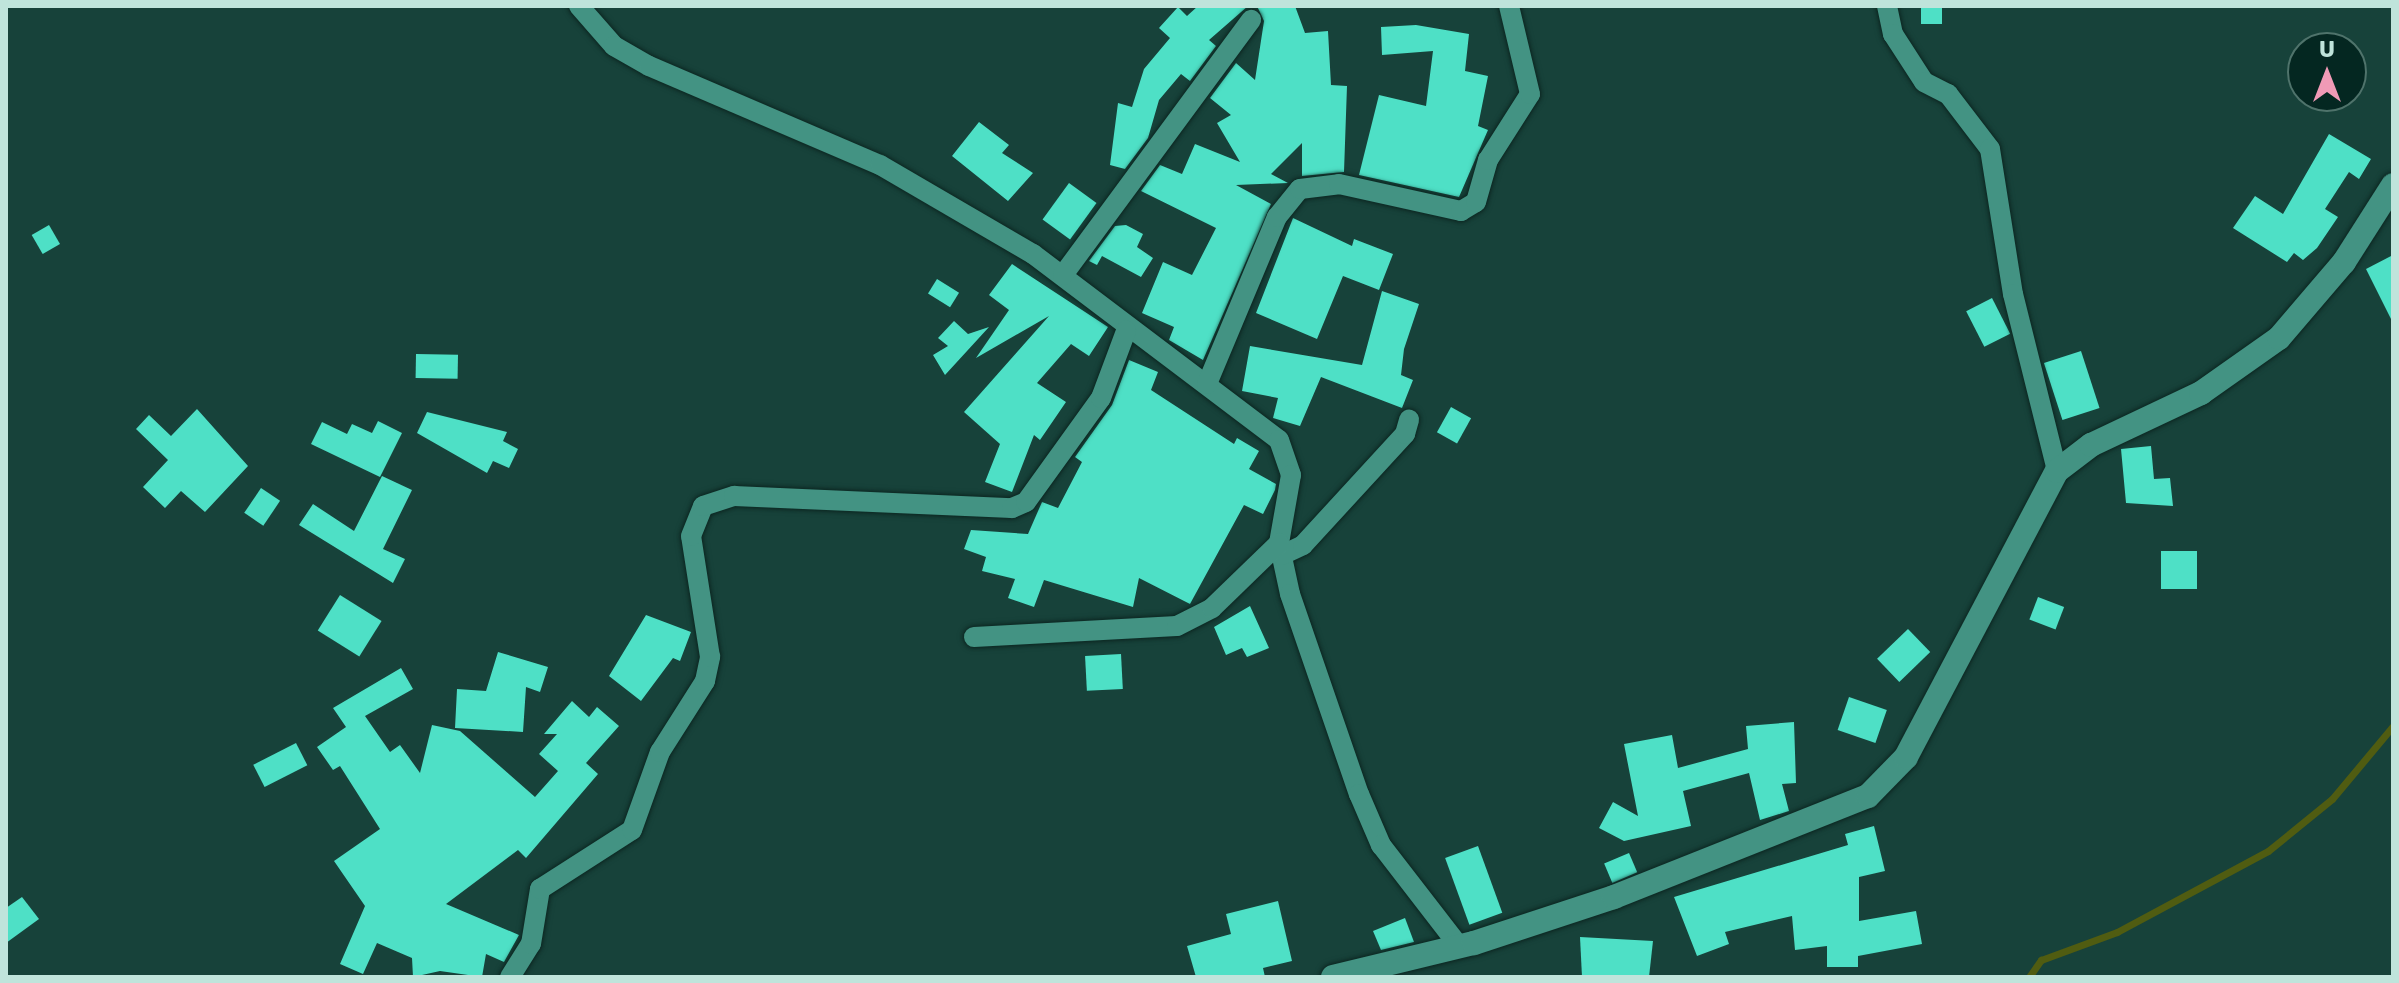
<!DOCTYPE html>
<style>
body{margin:0}
#map{position:relative;width:2399px;height:983px;overflow:hidden;background:#17423a;font-family:Rubik,sans-serif}
div>[style]{position:absolute}
.stream>*{height:7px;margin:-3.5px;padding:0 3.5px;transform-origin:3.5px;border-radius:3.5px;background:#505c11}
.building>*{inset:0;background:#4ee0c6;transform-origin:0 0}
.roads{filter:drop-shadow(0 0 2px #0c2621) drop-shadow(0 0 2px #0c2621)}
.minor>*{height:20px;margin:-10px;padding:0 10px;transform-origin:10px;border-radius:10px;background:#439383}
.tertiary>*{height:24px;margin:-12px;padding:0 12px;transform-origin:12px;border-radius:12px;background:#439383}
span{translate:-50% -50%;white-space:nowrap;text-align:center;line-height:1.15;-webkit-text-stroke:8px #042721;paint-order:stroke}
.frame{position:absolute;inset:0;border:8px solid #bfe4db;pointer-events:none}
.north{position:absolute;left:2287px;top:32px;width:80px;height:80px;box-sizing:border-box;background:#042721;border:2px solid #4f736b;border-radius:50%;rotate:0deg;font-size:22px;font-weight:700;line-height:32px;text-align:center;color:#bfe4db}
.north::after{content:'';display:block;margin:auto;width:28px;height:36px;background:#f09ab6;clip-path:polygon(50% 0,100% 100%,50% 72%,0 100%)}
</style>
<div id="map">
<div class="stream">
<div style="left:2029px;top:977px;width:21px;rotate:-55deg"></div>
<div style="left:2041px;top:960px;width:81px;rotate:-20.2deg"></div>
<div style="left:2117px;top:932px;width:171px;rotate:-28.2deg"></div>
<div style="left:2268px;top:851px;width:82px;rotate:-39.1deg"></div>
<div style="left:2332px;top:799px;width:95px;rotate:-50.1deg"></div>
</div>
<div class="building">
<div style="clip-path:polygon(1198px 6px,1248px 6px,1209px 40px,1216px 46px,1190px 81px,1181px 74px,1159px 100px,1148px 138px,1125px 169px,1110px 165px,1118px 103px,1132px 107px,1144px 69px,1170px 38px,1159px 28px,1178px 7px,1187px 16px)"></div>
<div style="clip-path:polygon(1257px 6px,1295px 6px,1305px 33px,1328px 31px,1331px 85px,1347px 86px,1344px 172px,1302px 176px,1302px 143px,1271px 174px,1288px 183px,1236px 185px,1271px 204px,1203px 360px,1169px 340px,1174px 327px,1142px 313px,1163px 262px,1192px 275px,1216px 228px,1141px 191px,1160px 165px,1182px 174px,1195px 144px,1240px 162px,1217px 123px,1231px 115px,1210px 98px,1236px 63px,1255px 80px,1264px 21px)"></div>
<div style="left:1921px;top:6px;width:21px;height:18px"></div>
<div style="clip-path:polygon(1416px 25px,1469px 34px,1465px 71px,1488px 76px,1478px 126px,1488px 130px,1459px 197px,1359px 175px,1379px 95px,1426px 106px,1433px 51px,1382px 55px,1381px 27px)"></div>
<div style="clip-path:polygon(979px 122px,1009px 145px,1002px 153px,1033px 173px,1008px 201px,952px 156px)"></div>
<div style="clip-path:polygon(2329px 134px,2371px 159px,2359px 179px,2349px 172px,2325px 209px,2338px 217px,2317px 248px,2303px 260px,2294px 253px,2287px 262px,2233px 228px,2255px 196px,2283px 214px)"></div>
<div style="left:1069px;top:183px;width:34px;height:45px;rotate:36deg"></div>
<div style="clip-path:polygon(1293px 218px,1352px 246px,1354px 239px,1393px 254px,1379px 290px,1343px 276px,1317px 339px,1256px 313px)"></div>
<div style="left:49px;top:225px;width:22px;height:20px;rotate:60deg"></div>
<div style="clip-path:polygon(1126px 225px,1143px 234px,1137px 247px,1153px 258px,1141px 277px,1102px 256px,1097px 265px,1089px 261px,1115px 226px)"></div>
<div style="clip-path:polygon(2393px 255px,2393px 323px,2366px 269px)"></div>
<div style="clip-path:polygon(1012px 264px,1108px 327px,1089px 356px,1071px 344px,1037px 383px,1066px 402px,1040px 440px,1034px 435px,1012px 492px,985px 482px,1000px 444px,964px 412px,1049px 316px,976px 358px,1009px 310px,989px 295px)"></div>
<div style="left:937px;top:279px;width:26px;height:17px;rotate:32deg"></div>
<div style="clip-path:polygon(1382px 291px,1419px 304px,1404px 349px,1401px 375px,1413px 380px,1402px 408px,1321px 377px,1300px 426px,1273px 418px,1278px 398px,1242px 391px,1250px 346px,1362px 365px)"></div>
<div style="left:1992px;top:298px;width:40px;height:29px;rotate:63deg"></div>
<div style="clip-path:polygon(954px 321px,968px 334px,989px 327px,945px 375px,933px 355px,948px 346px,938px 338px)"></div>
<div style="left:2081px;top:351px;width:60px;height:39px;rotate:72deg"></div>
<div style="left:416px;top:354px;width:42px;height:24px;rotate:1deg"></div>
<div style="clip-path:polygon(1129px 360px,1158px 372px,1151px 390px,1234px 444px,1237px 438px,1259px 451px,1249px 469px,1276px 484px,1275px 490px,1263px 514px,1244px 505px,1190px 604px,1139px 578px,1133px 607px,1044px 580px,1034px 607px,1008px 598px,1015px 579px,982px 571px,986px 557px,964px 549px,971px 530px,1028px 534px,1042px 502px,1058px 508px,1082px 462px,1075px 457px,1112px 405px)"></div>
<div style="left:1451px;top:407px;width:23px;height:29px;rotate:29deg"></div>
<div style="clip-path:polygon(197px 409px,248px 466px,205px 512px,181px 491px,165px 508px,143px 487px,168px 460px,136px 429px,149px 415px,171px 436px)"></div>
<div style="clip-path:polygon(427px 412px,507px 432px,503px 441px,518px 449px,509px 468px,493px 461px,487px 473px,417px 433px)"></div>
<div style="clip-path:polygon(378px 421px,402px 433px,380px 477px,311px 444px,322px 422px,347px 434px,352px 424px,372px 433px)"></div>
<div style="clip-path:polygon(2151px 446px,2154px 479px,2170px 478px,2173px 506px,2126px 503px,2121px 449px)"></div>
<div style="clip-path:polygon(382px 476px,412px 490px,383px 549px,405px 559px,393px 583px,299px 525px,313px 504px,354px 531px)"></div>
<div style="left:261px;top:488px;width:23px;height:30px;rotate:34deg"></div>
<div style="left:2161px;top:551px;width:36px;height:38px"></div>
<div style="left:340px;top:595px;width:49px;height:42px;rotate:32deg"></div>
<div style="left:2038px;top:597px;width:28px;height:24px;rotate:21deg"></div>
<div style="clip-path:polygon(1250px 606px,1269px 648px,1247px 657px,1242px 648px,1226px 655px,1214px 627px)"></div>
<div style="clip-path:polygon(646px 615px,691px 632px,680px 661px,673px 658px,641px 701px,609px 676px)"></div>
<div style="left:1908px;top:629px;width:32px;height:43px;rotate:46deg"></div>
<div style="clip-path:polygon(498px 652px,548px 667px,540px 692px,526px 687px,523px 732px,455px 728px,457px 689px,486px 691px)"></div>
<div style="left:1121px;top:654px;width:35px;height:36px;rotate:87deg"></div>
<div style="clip-path:polygon(401px 668px,413px 689px,365px 716px,390px 752px,400px 745px,420px 773px,432px 725px,460px 731px,535px 797px,558px 771px,539px 754px,557px 734px,544px 734px,572px 701px,589px 717px,597px 707px,619px 726px,586px 763px,598px 774px,526px 858px,518px 850px,446px 904px,519px 935px,504px 962px,486px 954px,482px 977px,440px 971px,413px 977px,412px 958px,377px 943px,363px 974px,340px 964px,365px 906px,334px 861px,380px 829px,340px 766px,333px 770px,317px 747px,346px 727px,333px 708px)"></div>
<div style="left:1849px;top:697px;width:40px;height:35px;rotate:19deg"></div>
<div style="clip-path:polygon(1794px 722px,1796px 783px,1782px 784px,1789px 811px,1760px 820px,1749px 773px,1683px 791px,1691px 826px,1624px 841px,1599px 828px,1613px 802px,1638px 816px,1624px 744px,1672px 735px,1678px 768px,1748px 749px,1746px 726px)"></div>
<div style="left:296px;top:743px;width:25px;height:48px;rotate:63deg"></div>
<div style="clip-path:polygon(1874px 826px,1885px 871px,1859px 877px,1859px 921px,1916px 911px,1922px 944px,1858px 956px,1858px 967px,1827px 967px,1827px 946px,1795px 950px,1792px 916px,1725px 932px,1729px 944px,1697px 956px,1674px 897px,1848px 845px,1845px 834px)"></div>
<div style="left:1478px;top:846px;width:71px;height:35px;rotate:70deg"></div>
<div style="left:1629px;top:853px;width:21px;height:27px;rotate:67deg"></div>
<div style="clip-path:polygon(22px 897px,39px 919px,6px 943px,6px 908px)"></div>
<div style="clip-path:polygon(1278px 901px,1292px 961px,1263px 968px,1265px 977px,1196px 977px,1187px 946px,1231px 934px,1226px 914px)"></div>
<div style="clip-path:polygon(1405px 918px,1414px 942px,1381px 950px,1373px 931px)"></div>
<div style="clip-path:polygon(1580px 937px,1653px 941px,1649px 977px,1582px 977px)"></div>
</div>
<div class="roads">
<div class="minor">
<div style="left:579px;top:6px;width:53px;rotate:48.8deg"></div>
<div style="left:614px;top:46px;width:40px;rotate:29.7deg"></div>
<div style="left:649px;top:66px;width:251px;rotate:23.2deg"></div>
<div style="left:880px;top:165px;width:177px;rotate:30.2deg"></div>
<div style="left:1033px;top:254px;width:308px;rotate:37.1deg"></div>
<div style="left:1279px;top:440px;width:37px;rotate:71deg"></div>
<div style="left:1291px;top:475px;width:69px;rotate:100deg"></div>
<div style="left:1279px;top:543px;width:52px;rotate:77.8deg"></div>
<div style="left:1290px;top:594px;width:212px;rotate:71deg"></div>
<div style="left:1359px;top:794px;width:56px;rotate:66.7deg"></div>
<div style="left:1381px;top:845px;width:128px;rotate:52.3deg"></div>
<div style="left:1887px;top:6px;width:29px;rotate:78deg"></div>
<div style="left:1893px;top:34px;width:57px;rotate:57.1deg"></div>
<div style="left:1924px;top:82px;width:27px;rotate:27deg"></div>
<div style="left:1948px;top:94px;width:69px;rotate:52.6deg"></div>
<div style="left:1990px;top:149px;width:147px;rotate:81deg"></div>
<div style="left:2013px;top:294px;width:182px;rotate:76deg"></div>
<div style="left:1063px;top:275px;width:317px;rotate:-53.6deg"></div>
<div style="left:1207px;top:384px;width:181px;rotate:-67.3deg"></div>
<div style="left:1277px;top:217px;width:36px;rotate:-51deg"></div>
<div style="left:1300px;top:189px;width:39px;rotate:-7deg"></div>
<div style="left:1339px;top:184px;width:125px;rotate:12.5deg"></div>
<div style="left:1461px;top:211px;width:17px;rotate:-31deg"></div>
<div style="left:1476px;top:202px;width:44px;rotate:-74.1deg"></div>
<div style="left:1488px;top:160px;width:78px;rotate:-57.5deg"></div>
<div style="left:1530px;top:94px;width:90px;rotate:-103.4deg"></div>
<div style="left:1282px;top:555px;width:23px;rotate:-25deg"></div>
<div style="left:1303px;top:545px;width:151px;rotate:-47.4deg"></div>
<div style="left:1405px;top:434px;width:15px;rotate:-74deg"></div>
<div style="left:974px;top:637px;width:203px;rotate:-3.1deg"></div>
<div style="left:1177px;top:626px;width:39px;rotate:-27deg"></div>
<div style="left:1212px;top:608px;width:93px;rotate:-44.1deg"></div>
<div style="left:510px;top:977px;width:39px;rotate:-58deg"></div>
<div style="left:531px;top:944px;width:56px;rotate:-80.7deg"></div>
<div style="left:540px;top:889px;width:109px;rotate:-32.7deg"></div>
<div style="left:632px;top:830px;width:83px;rotate:-70.3deg"></div>
<div style="left:660px;top:752px;width:84px;rotate:-57.6deg"></div>
<div style="left:705px;top:681px;width:25px;rotate:-78deg"></div>
<div style="left:710px;top:657px;width:122px;rotate:-98.9deg"></div>
<div style="left:691px;top:536px;width:32px;rotate:-68deg"></div>
<div style="left:703px;top:506px;width:33px;rotate:-18deg"></div>
<div style="left:734px;top:496px;width:278px;rotate:2.5deg"></div>
<div style="left:1012px;top:508px;width:15px;rotate:-23deg"></div>
<div style="left:1026px;top:502px;width:128px;rotate:-54.2deg"></div>
<div style="left:1101px;top:398px;width:72px;rotate:-69.5deg"></div>
</div>
<div class="tertiary">
<div style="left:1333px;top:977px;width:145px;rotate:-13.6deg"></div>
<div style="left:1474px;top:943px;width:147px;rotate:-18.2deg"></div>
<div style="left:1614px;top:897px;width:273px;rotate:-21.7deg"></div>
<div style="left:1868px;top:796px;width:54px;rotate:-45.7deg"></div>
<div style="left:1906px;top:757px;width:323px;rotate:-62.2deg"></div>
<div style="left:2057px;top:471px;width:43px;rotate:-37.4deg"></div>
<div style="left:2091px;top:445px;width:122px;rotate:-25.3deg"></div>
<div style="left:2201px;top:393px;width:95px;rotate:-35.2deg"></div>
<div style="left:2279px;top:338px;width:100px;rotate:-49.5deg"></div>
<div style="left:2344px;top:262px;width:91px;rotate:-57.5deg"></div>
</div>
</div>
<div class="frame"></div>
<div class="north">U</div>
</div>
